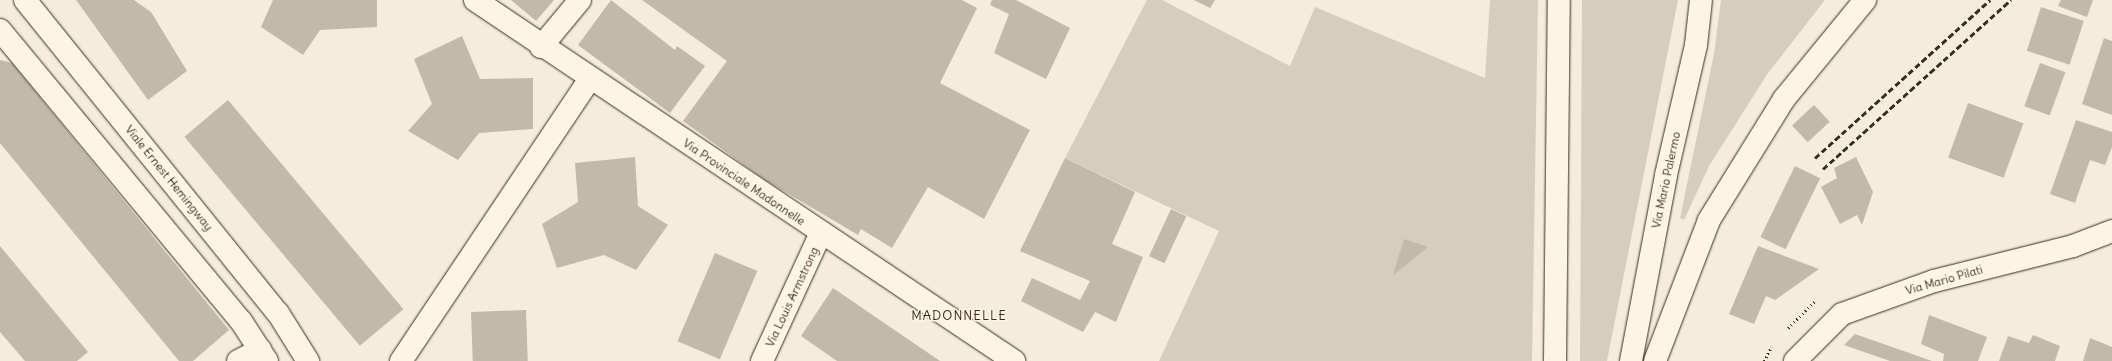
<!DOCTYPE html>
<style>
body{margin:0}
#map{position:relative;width:2112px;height:361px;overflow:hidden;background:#f4eddd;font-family:Delius,sans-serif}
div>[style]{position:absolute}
.green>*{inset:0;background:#d6cdbd}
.building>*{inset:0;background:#c3b9aa;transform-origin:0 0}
.path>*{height:2.5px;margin-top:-1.25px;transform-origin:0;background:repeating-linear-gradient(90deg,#3b2a1e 0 1px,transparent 0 4px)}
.roads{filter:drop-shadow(0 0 1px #3b2a1e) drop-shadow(0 0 1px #3b2a1e)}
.minor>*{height:22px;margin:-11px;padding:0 11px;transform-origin:11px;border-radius:11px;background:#fcf5e5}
.rail>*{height:3px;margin-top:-1.5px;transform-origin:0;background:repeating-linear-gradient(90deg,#3b2a1e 0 6px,transparent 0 9px)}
span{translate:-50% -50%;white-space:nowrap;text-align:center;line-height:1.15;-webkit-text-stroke:3px #fcf5e5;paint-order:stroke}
.street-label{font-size:12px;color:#3b2a1e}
.neighbourhood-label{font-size:13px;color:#3b2a1e;letter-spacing:1px}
</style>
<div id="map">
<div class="green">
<div style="clip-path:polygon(1147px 0,1162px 0,1290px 66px,1315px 7px,1485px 78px,1490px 0,1538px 0,1532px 361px,1159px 361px,1219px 231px,1065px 158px)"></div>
<div style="clip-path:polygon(1582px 0,1678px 0,1607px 361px,1580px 361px)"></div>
<div style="clip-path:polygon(1721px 0,1825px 0,1768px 73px,1709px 166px,1684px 220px,1680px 218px,1714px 54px)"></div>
</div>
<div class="building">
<div style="clip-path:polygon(76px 0,134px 0,151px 12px,187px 71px,148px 100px)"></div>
<div style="clip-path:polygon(273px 0,377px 0,377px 27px,320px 30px,303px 55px,261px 27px)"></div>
<div style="clip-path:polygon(511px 0,554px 0,536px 21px)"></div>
<div style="clip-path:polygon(611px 0,675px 50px,677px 46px,705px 66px,670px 113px,578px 45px)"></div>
<div style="clip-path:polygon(642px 0,962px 0,977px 8px,940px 83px,1030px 130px,984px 219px,928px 187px,892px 248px,861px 229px,858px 235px,765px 180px,683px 121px,727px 61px)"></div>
<div style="clip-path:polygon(992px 0,1016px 0,1070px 28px,1046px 79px,994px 53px,1009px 14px,990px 5px)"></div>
<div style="clip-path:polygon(1194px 0,1215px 0,1210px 8px)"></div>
<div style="clip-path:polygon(2061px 0,2093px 0,2087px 17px,2058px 6px)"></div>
<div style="left:2041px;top:7px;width:45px;height:46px;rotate:18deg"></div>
<div style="clip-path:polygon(462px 36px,480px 79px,533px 78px,533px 129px,479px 133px,458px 160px,408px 131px,432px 104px,414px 59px)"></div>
<div style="clip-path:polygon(2104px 38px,2112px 41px,2112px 115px,2082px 104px)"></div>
<div style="clip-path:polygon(0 60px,12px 63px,229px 330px,193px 361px,179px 361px,0 143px)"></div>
<div style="left:2040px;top:63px;width:27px;height:46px;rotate:20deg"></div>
<div style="left:228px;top:100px;width:273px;height:57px;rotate:50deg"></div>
<div style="left:1968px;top:103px;width:59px;height:58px;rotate:20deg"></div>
<div style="left:1814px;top:105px;width:23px;height:30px;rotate:47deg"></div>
<div style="clip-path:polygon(2076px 120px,2112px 132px,2112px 147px,2105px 165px,2090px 160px,2075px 203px,2050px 194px)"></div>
<div style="clip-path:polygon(635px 157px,638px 206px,668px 225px,636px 270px,604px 255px,557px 268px,542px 224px,578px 202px,575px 163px)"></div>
<div style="clip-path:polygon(1856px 157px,1873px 192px,1862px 225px,1857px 215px,1840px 224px,1821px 187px,1837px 178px,1834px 168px)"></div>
<div style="clip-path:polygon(1065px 158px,1135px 192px,1112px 244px,1143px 257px,1116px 322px,1095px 312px,1083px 332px,1021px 301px,1032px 278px,1080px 300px,1090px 281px,1020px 251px)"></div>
<div style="left:1795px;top:166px;width:28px;height:79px;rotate:26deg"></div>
<div style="left:1171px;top:209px;width:17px;height:52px;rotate:25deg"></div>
<div style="clip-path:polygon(1404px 239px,1428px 247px,1393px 275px)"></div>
<div style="clip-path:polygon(0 246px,88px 352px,77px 361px,25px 361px,0 332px)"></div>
<div style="clip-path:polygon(1758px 246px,1819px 269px,1775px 300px,1766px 296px,1754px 324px,1729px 314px)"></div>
<div style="left:715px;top:253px;width:46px;height:96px;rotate:23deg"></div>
<div style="clip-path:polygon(833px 288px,940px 361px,837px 361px,801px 336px)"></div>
<div style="left:526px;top:310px;width:51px;height:55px;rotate:88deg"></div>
<div style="clip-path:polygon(1929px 315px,1987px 337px,1978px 361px,1943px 361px,1944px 354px,1921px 344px)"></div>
<div style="clip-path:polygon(1855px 334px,1932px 361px,1890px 361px,1844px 345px)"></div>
<div style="clip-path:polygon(2033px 335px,2060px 346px,2055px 361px,1999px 361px,2008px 336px,2029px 343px)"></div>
<div style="clip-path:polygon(2090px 338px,2112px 347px,2112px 361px,2083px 361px)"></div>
</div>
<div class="path">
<div style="left:1788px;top:328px;width:37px;rotate:-45deg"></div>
<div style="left:1764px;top:361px;width:16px;rotate:-63deg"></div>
</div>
<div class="roads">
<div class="minor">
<div style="left:25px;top:0;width:402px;rotate:51.1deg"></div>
<div style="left:278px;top:313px;width:57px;rotate:58deg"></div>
<div style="left:475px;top:0;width:649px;rotate:33.81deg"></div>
<div style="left:0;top:30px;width:378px;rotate:50.4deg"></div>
<div style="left:241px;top:321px;width:48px;rotate:57deg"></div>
<div style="left:541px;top:47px;width:61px;rotate:-50.3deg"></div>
<div style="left:238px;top:361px;width:25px;rotate:-27deg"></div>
<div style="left:401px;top:361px;width:339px;rotate:-56.2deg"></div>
<div style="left:762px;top:361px;width:141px;rotate:-65.3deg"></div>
<div style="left:1555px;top:361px;width:361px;rotate:-89.4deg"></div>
<div style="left:1631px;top:361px;width:189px;rotate:-79.3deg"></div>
<div style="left:1666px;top:175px;width:133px;rotate:-77deg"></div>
<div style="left:1696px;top:45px;width:45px;rotate:-83.7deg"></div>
<div style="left:1655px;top:361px;width:151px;rotate:-69deg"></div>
<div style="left:1709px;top:220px;width:142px;rotate:-58.2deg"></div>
<div style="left:1784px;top:99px;width:128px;rotate:-50.7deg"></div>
<div style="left:1795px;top:361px;width:66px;rotate:-45deg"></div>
<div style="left:1842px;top:314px;width:98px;rotate:-19.7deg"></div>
<div style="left:1934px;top:281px;width:143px;rotate:-14.1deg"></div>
<div style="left:2073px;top:246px;width:42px;rotate:-21deg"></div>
</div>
</div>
<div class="rail">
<div style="left:1815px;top:158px;width:236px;rotate:-42.1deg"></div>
<div style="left:1823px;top:169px;width:253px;rotate:-42deg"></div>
</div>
<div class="street-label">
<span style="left:169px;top:178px;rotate:51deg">Viale Ernest Hemingway</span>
<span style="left:1666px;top:180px;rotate:-78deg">Via Mario Palermo</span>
<span style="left:744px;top:182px;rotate:34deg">Via Provinciale Madonnelle</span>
<span style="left:1944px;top:280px;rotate:-16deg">Via Mario Pilati</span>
<span style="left:792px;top:297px;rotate:-65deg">Via Louis Armstrong</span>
</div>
<div class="neighbourhood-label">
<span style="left:959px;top:316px">MADONNELLE</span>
</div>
</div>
